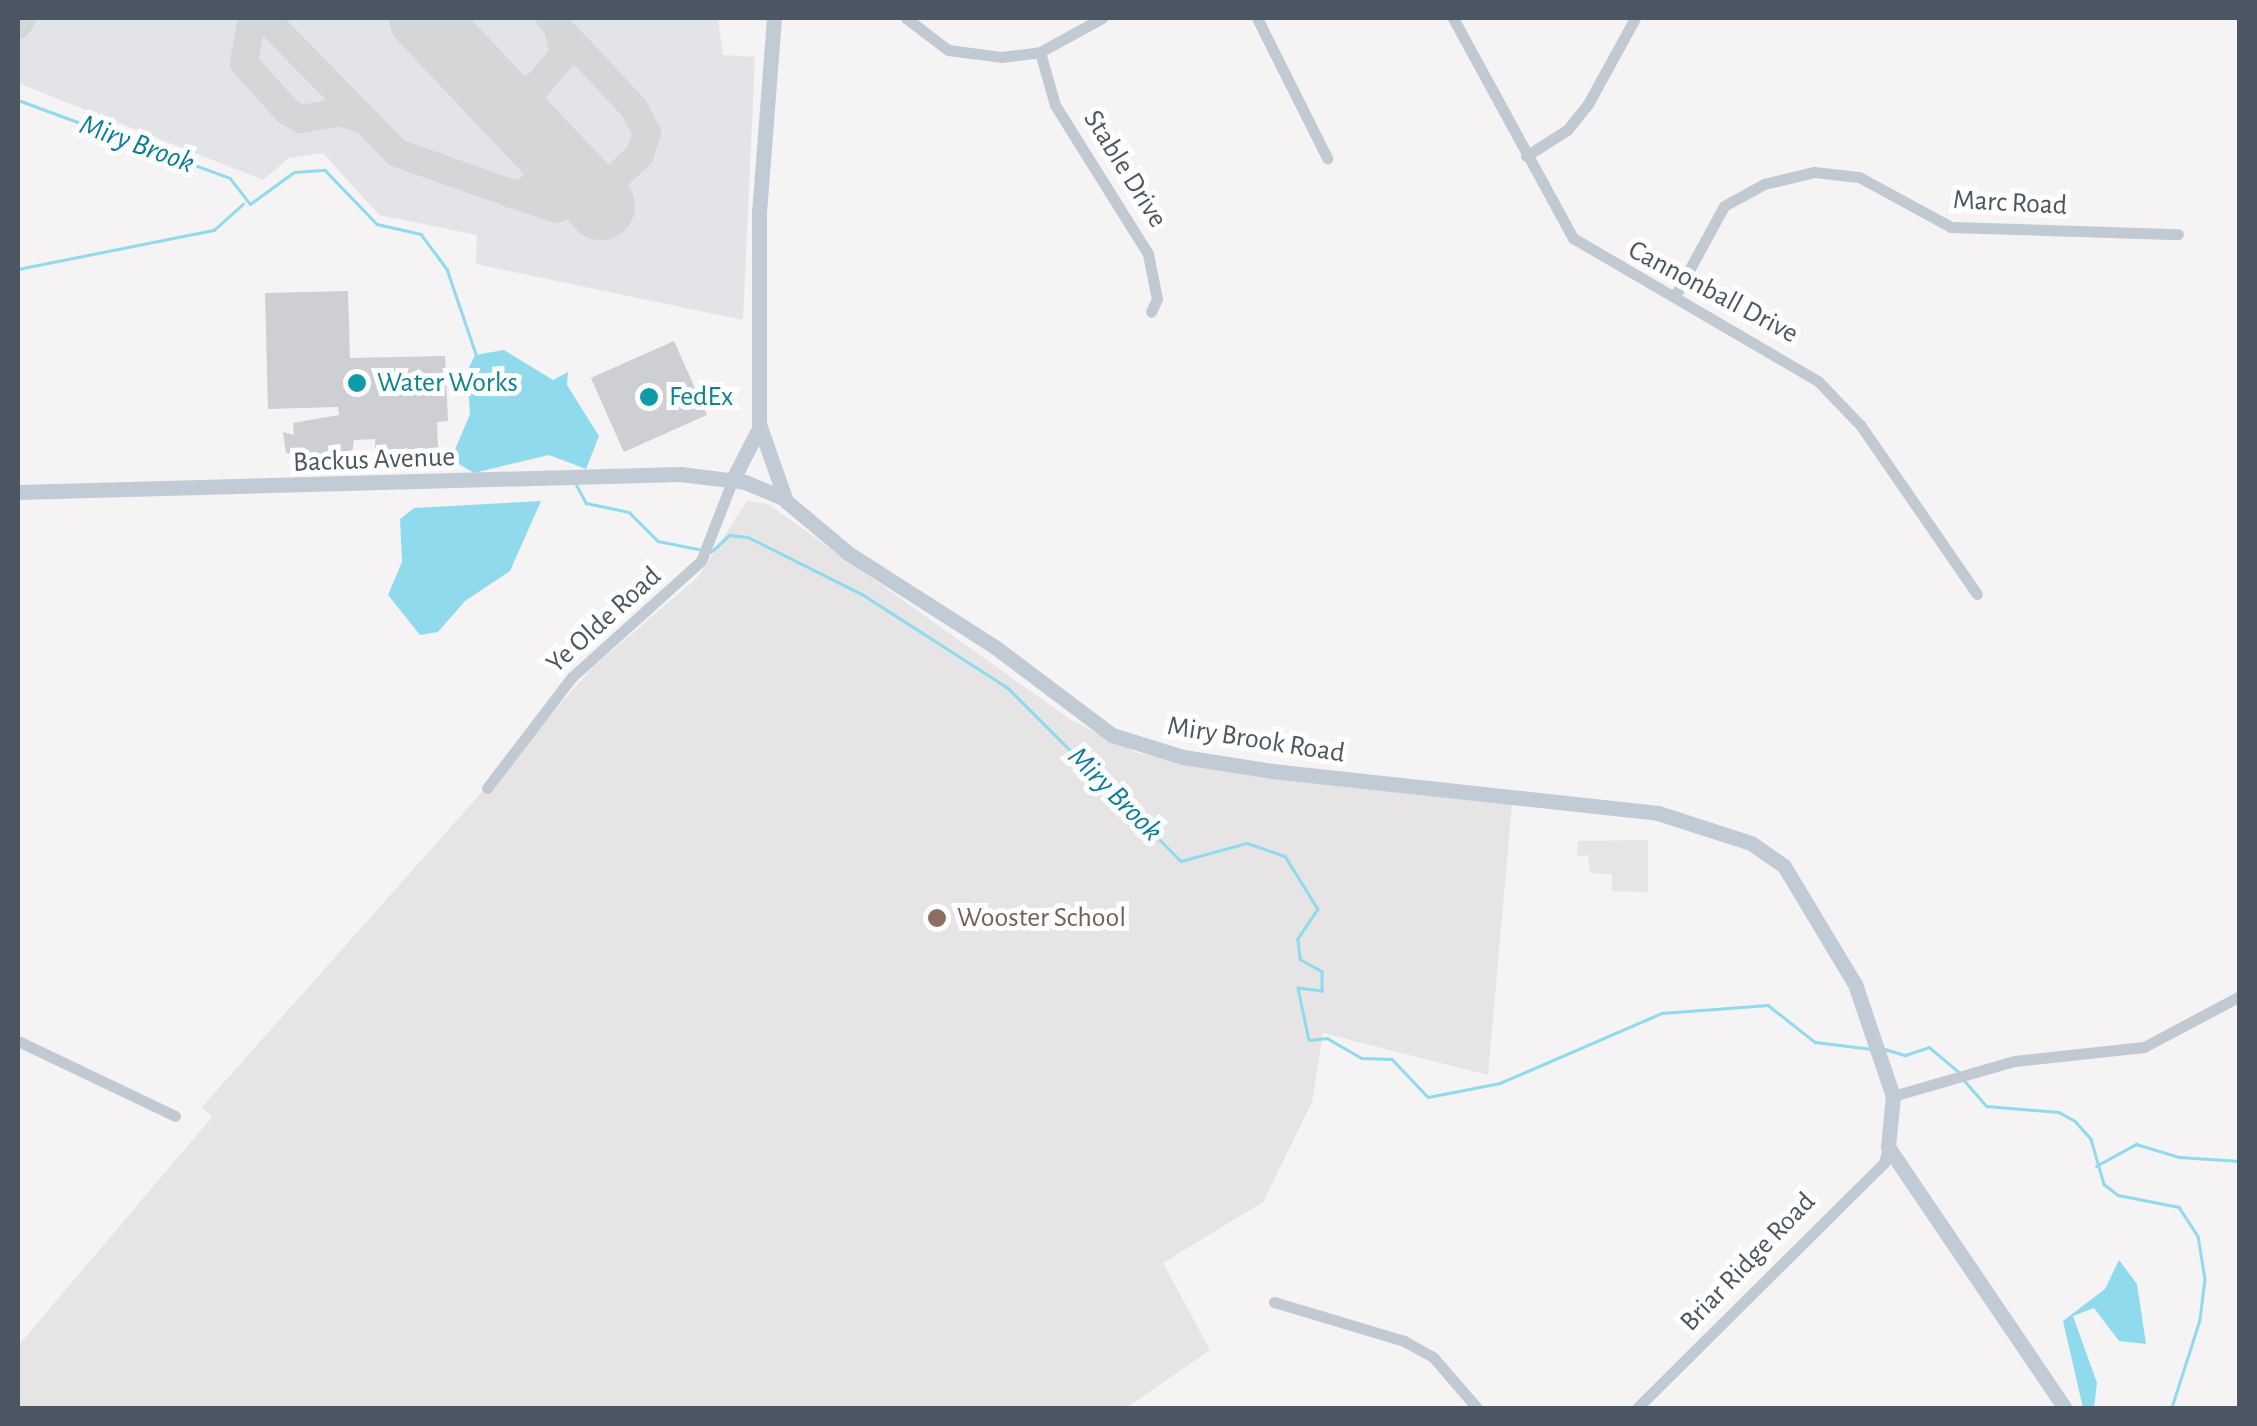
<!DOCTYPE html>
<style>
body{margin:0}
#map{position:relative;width:2257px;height:1426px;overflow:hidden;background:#f5f3f3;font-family:"Alegreya Sans",sans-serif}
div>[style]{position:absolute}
.education>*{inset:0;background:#e6e4e5}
.airport>*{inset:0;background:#e2e4e7}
.water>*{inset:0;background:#90daee}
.stream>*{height:2.5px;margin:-1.25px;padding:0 1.25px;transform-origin:1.25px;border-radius:1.25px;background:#90daee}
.taxiway>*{height:28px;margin:-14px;padding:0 14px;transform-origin:14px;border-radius:14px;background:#d5d6d8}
.runway>*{height:68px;margin:-34px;padding:0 34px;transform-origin:34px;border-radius:34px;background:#d5d6d8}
.building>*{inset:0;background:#cdcfd5;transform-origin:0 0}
.street>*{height:11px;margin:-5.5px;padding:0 5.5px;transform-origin:5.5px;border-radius:5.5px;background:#c1cad2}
.secondary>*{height:15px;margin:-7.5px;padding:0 7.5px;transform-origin:7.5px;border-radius:7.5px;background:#c1cbd6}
.dots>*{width:28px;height:28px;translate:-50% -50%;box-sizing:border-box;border:5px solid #fff;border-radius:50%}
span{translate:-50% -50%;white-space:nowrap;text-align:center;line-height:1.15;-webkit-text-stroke:10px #fff;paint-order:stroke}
.street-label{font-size:28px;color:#4a5661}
.culture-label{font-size:28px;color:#0d838f}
.left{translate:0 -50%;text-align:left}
.education-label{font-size:28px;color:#785e54}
.water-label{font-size:30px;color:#0c7c9b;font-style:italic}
.frame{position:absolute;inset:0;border:20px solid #4a5661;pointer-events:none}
</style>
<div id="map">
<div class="education">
<div style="clip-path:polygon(747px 501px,768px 504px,1071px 720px,1138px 753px,1235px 773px,1512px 804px,1488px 1075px,1323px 1033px,1312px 1102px,1263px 1202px,1163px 1263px,1210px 1350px,1126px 1408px,18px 1408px,18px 1346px,212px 1117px,202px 1107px,593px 667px,699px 576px)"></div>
<div style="clip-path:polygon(1648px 840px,1648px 892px,1612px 891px,1612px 874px,1590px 873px,1588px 855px,1577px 856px,1578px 841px)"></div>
</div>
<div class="airport">
<div style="clip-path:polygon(18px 18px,718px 18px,723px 55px,755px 57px,743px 320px,476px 264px,477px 235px,379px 215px,323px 153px,289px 158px,263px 180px,18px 83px)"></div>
</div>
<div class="water">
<div style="clip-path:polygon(504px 350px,553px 380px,568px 372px,567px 385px,599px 436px,586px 469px,549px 455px,474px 473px,459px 464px,454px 452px,470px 414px,467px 372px,475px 355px)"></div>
<div style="clip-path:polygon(541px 501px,510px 571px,465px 601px,438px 632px,420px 635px,388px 595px,402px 562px,400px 519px,414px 508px)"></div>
<div style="clip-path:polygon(2119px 1260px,2137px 1284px,2146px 1344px,2119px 1341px,2094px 1308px,2073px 1316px,2097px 1383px,2094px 1408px,2083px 1408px,2063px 1321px,2105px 1289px)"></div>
</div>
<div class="stream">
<div style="left:18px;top:100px;width:226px;rotate:20.2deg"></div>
<div style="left:230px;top:178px;width:33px;rotate:52deg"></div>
<div style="left:250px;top:204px;width:54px;rotate:-36deg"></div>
<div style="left:294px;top:172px;width:31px;rotate:-4deg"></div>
<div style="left:325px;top:170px;width:75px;rotate:46.1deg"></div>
<div style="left:377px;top:224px;width:45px;rotate:12.8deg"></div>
<div style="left:421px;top:234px;width:44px;rotate:53.4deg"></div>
<div style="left:447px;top:269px;width:93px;rotate:71.2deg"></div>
<div style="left:18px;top:269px;width:200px;rotate:-11.3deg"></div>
<div style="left:214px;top:230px;width:39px;rotate:-42deg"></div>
<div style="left:575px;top:482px;width:24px;rotate:62deg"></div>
<div style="left:586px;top:503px;width:44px;rotate:11.8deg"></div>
<div style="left:629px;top:512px;width:41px;rotate:45deg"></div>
<div style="left:658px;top:541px;width:46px;rotate:11.3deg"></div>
<div style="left:711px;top:552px;width:25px;rotate:-43deg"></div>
<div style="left:729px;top:535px;width:19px;rotate:6deg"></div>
<div style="left:748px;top:537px;width:127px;rotate:26.6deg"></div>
<div style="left:862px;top:594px;width:172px;rotate:32.7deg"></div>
<div style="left:1007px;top:687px;width:246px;rotate:45deg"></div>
<div style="left:1181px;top:861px;width:68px;rotate:-15.3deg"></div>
<div style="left:1247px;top:843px;width:40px;rotate:18.9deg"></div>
<div style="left:1285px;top:856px;width:62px;rotate:58.1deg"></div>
<div style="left:1318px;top:909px;width:36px;rotate:124deg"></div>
<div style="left:1298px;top:939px;width:20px;rotate:84deg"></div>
<div style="left:1300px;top:959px;width:25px;rotate:29deg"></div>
<div style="left:1322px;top:971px;width:20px;rotate:90deg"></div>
<div style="left:1322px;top:991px;width:24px;rotate:-173deg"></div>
<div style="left:1298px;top:988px;width:53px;rotate:78.1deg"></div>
<div style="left:1309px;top:1040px;width:18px;rotate:-6deg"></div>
<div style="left:1327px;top:1038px;width:39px;rotate:30deg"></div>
<div style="left:1361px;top:1058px;width:31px;rotate:2deg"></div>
<div style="left:1392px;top:1059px;width:52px;rotate:46.5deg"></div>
<div style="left:1428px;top:1097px;width:73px;rotate:-11deg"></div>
<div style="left:1500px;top:1083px;width:176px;rotate:-23.4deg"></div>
<div style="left:1662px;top:1013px;width:106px;rotate:-4.3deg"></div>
<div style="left:1768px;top:1005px;width:60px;rotate:38.2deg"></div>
<div style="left:1815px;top:1042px;width:57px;rotate:7deg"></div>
<div style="left:1885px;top:1049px;width:21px;rotate:17deg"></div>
<div style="left:1905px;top:1055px;width:25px;rotate:-18deg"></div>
<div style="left:1929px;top:1047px;width:40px;rotate:40deg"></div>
<div style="left:1964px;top:1080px;width:35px;rotate:49deg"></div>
<div style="left:1987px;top:1106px;width:72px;rotate:4.8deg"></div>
<div style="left:2059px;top:1112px;width:18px;rotate:29deg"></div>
<div style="left:2075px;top:1121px;width:24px;rotate:48deg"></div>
<div style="left:2091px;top:1139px;width:47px;rotate:73.9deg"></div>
<div style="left:2104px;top:1184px;width:18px;rotate:38deg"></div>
<div style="left:2118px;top:1195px;width:62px;rotate:11.1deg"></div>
<div style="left:2179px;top:1207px;width:35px;rotate:57deg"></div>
<div style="left:2198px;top:1236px;width:44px;rotate:80.8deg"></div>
<div style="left:2205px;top:1279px;width:41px;rotate:97deg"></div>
<div style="left:2200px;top:1320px;width:92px;rotate:107.7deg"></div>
<div style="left:2096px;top:1166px;width:46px;rotate:-28.8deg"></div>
<div style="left:2136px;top:1144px;width:45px;rotate:16.8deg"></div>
<div style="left:2179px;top:1157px;width:61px;rotate:3.8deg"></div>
</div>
<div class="taxiway">
<div style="left:252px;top:18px;width:46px;rotate:100.1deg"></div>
<div style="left:244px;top:63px;width:64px;rotate:48.1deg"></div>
<div style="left:287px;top:111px;width:16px;rotate:30deg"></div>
<div style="left:301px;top:119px;width:40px;rotate:-10deg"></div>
<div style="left:340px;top:112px;width:21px;rotate:19deg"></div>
<div style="left:265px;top:18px;width:189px;rotate:45.6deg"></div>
<div style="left:397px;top:153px;width:169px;rotate:19.4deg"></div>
<div style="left:550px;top:18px;width:123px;rotate:47deg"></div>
<div style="left:634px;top:108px;width:28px;rotate:63deg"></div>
<div style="left:647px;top:133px;width:23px;rotate:108deg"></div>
<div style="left:640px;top:155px;width:36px;rotate:138deg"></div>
<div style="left:613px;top:179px;width:40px;rotate:-175.7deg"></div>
<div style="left:18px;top:25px;width:8px;rotate:-60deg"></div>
<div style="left:487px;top:85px;width:32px;rotate:18deg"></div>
<div style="left:517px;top:95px;width:23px;rotate:-25deg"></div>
<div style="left:538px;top:85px;width:40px;rotate:-50deg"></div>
<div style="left:564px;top:54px;width:28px;rotate:-103deg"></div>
<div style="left:510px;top:194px;width:18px;rotate:-9deg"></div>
<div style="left:528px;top:191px;width:19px;rotate:-51deg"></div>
<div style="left:540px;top:176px;width:43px;rotate:-99.5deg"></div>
</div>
<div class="runway">
<div style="left:423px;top:18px;width:259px;rotate:46.6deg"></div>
</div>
<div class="building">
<div style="clip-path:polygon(348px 291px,350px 358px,445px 356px,448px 421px,437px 422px,438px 449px,427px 450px,427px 458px,389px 460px,389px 451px,375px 451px,375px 439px,354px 440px,351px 461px,286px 453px,283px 432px,294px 435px,293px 423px,339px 415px,338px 407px,268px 409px,265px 293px)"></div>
<div style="left:674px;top:341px;width:81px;height:91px;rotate:66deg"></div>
</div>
<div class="street">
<div style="left:906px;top:18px;width:53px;rotate:37.3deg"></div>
<div style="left:948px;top:50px;width:53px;rotate:7.5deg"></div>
<div style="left:1001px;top:57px;width:39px;rotate:-7deg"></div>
<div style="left:1040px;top:52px;width:71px;rotate:-28.7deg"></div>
<div style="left:1257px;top:18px;width:157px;rotate:63.4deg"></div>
<div style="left:1453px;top:18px;width:251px;rotate:61.4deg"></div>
<div style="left:1573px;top:238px;width:284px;rotate:30.3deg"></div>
<div style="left:1818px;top:381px;width:62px;rotate:46.3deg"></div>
<div style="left:1861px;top:426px;width:204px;rotate:55.4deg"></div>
<div style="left:1040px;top:52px;width:55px;rotate:74.2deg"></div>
<div style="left:1055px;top:105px;width:176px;rotate:58deg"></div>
<div style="left:1148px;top:254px;width:46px;rotate:78.7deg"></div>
<div style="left:1157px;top:299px;width:14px;rotate:115deg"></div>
<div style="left:1526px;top:156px;width:49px;rotate:-32.4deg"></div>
<div style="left:1567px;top:130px;width:33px;rotate:-51deg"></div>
<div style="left:1588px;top:104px;width:98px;rotate:-61.3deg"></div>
<div style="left:1675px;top:296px;width:102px;rotate:-61.4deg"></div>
<div style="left:1724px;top:206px;width:46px;rotate:-28.8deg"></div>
<div style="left:1764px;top:184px;width:51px;rotate:-13.5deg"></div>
<div style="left:1814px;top:172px;width:45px;rotate:6.3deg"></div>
<div style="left:1859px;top:177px;width:105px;rotate:28.5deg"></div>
<div style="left:1951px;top:227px;width:227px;rotate:1.8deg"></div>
<div style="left:487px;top:788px;width:140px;rotate:-52.6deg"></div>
<div style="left:572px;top:677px;width:173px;rotate:-42deg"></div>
<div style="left:701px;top:561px;width:88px;rotate:-68.7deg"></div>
<div style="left:18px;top:1041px;width:174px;rotate:25.5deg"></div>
<div style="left:1893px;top:1096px;width:126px;rotate:-16.1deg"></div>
<div style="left:2014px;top:1061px;width:131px;rotate:-6.1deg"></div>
<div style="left:2144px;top:1047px;width:109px;rotate:-28deg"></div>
<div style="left:1274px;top:1302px;width:136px;rotate:16.7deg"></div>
<div style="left:1404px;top:1341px;width:33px;rotate:29deg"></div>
<div style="left:1433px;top:1357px;width:67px;rotate:49.2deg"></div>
<div style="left:1637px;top:1408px;width:348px;rotate:-44.8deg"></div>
<div style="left:1884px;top:1163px;width:16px;rotate:-76deg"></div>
</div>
<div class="secondary">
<div style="left:774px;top:18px;width:195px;rotate:94.4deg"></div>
<div style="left:759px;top:212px;width:212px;rotate:90deg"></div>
<div style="left:759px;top:424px;width:82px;rotate:70.7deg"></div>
<div style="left:786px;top:501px;width:81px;rotate:40deg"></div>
<div style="left:848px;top:553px;width:174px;rotate:32.6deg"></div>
<div style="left:995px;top:647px;width:146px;rotate:36.9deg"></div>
<div style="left:1112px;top:735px;width:74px;rotate:17.2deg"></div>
<div style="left:1183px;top:757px;width:90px;rotate:8.9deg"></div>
<div style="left:1272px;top:771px;width:388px;rotate:6.2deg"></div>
<div style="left:1658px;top:813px;width:98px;rotate:17.9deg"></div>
<div style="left:1751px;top:843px;width:40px;rotate:34.9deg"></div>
<div style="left:1784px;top:866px;width:138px;rotate:59deg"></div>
<div style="left:1855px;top:984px;width:118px;rotate:71.3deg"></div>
<div style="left:1893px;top:1096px;width:51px;rotate:95.6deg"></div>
<div style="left:1888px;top:1147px;width:315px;rotate:55.9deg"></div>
<div style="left:733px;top:479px;width:53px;rotate:-62.9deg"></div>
<div style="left:18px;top:492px;width:662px;rotate:-1.56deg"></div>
<div style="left:680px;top:474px;width:65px;rotate:7deg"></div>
<div style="left:745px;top:482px;width:41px;rotate:22.8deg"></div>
</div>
<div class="dots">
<div style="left:357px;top:383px;background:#0f9aa8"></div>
<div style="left:649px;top:397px;background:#0f9aa8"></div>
<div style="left:937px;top:918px;background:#8d6e63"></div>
</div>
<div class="street-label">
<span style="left:1125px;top:169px;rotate:58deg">Stable Drive</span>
<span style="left:2010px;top:203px;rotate:3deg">Marc Road</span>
<span style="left:1713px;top:292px;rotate:28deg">Cannonball Drive</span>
<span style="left:374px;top:460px;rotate:-2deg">Backus Avenue</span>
<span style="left:604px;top:620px;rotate:-42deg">Ye Olde Road</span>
<span style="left:1256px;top:740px;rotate:9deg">Miry Brook Road</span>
<span style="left:1748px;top:1262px;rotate:-46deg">Briar Ridge Road</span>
</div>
<div class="culture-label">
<span class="left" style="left:377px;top:383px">Water Works</span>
<span class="left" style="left:669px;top:397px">FedEx</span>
</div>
<div class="education-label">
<span class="left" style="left:957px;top:918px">Wooster School</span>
</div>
<div class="water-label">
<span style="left:137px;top:144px;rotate:20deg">Miry Brook</span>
<span style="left:1115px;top:794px;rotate:45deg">Miry Brook</span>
</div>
<div class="frame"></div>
</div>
